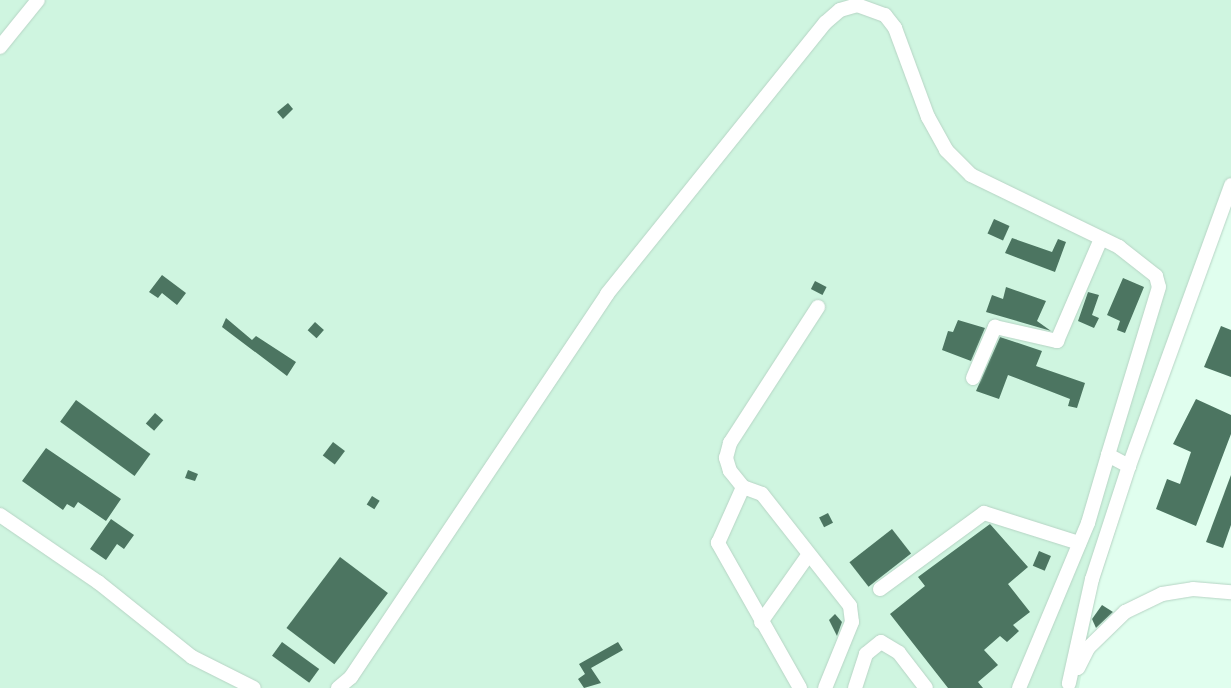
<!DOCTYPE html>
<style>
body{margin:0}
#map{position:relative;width:1231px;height:688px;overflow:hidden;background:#e0feee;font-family:Mulish,sans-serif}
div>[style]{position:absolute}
.built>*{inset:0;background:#cff5e0}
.building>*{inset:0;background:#4c7561;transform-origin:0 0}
.roads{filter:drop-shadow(0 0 1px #b6d4c4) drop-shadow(0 0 1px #b6d4c4)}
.minor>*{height:14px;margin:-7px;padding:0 7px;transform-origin:7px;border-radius:7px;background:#fff}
span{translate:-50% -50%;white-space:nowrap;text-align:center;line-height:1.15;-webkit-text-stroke:4px #fff;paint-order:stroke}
</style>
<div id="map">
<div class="built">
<div style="clip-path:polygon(0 0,1231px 0,1231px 197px,1158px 396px,1097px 589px,1079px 688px,0 688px)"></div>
</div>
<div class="building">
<div style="clip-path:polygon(288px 103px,293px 109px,283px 119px,277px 112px)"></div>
<div style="left:994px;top:219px;width:17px;height:16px;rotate:24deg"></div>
<div style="clip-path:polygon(1012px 238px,1052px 252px,1058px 239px,1066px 242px,1055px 272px,1005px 253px)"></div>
<div style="clip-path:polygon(162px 275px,186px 293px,177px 305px,162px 293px,158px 298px,149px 292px)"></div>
<div style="clip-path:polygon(1123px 278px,1144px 287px,1125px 333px,1117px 330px,1120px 321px,1107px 315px)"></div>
<div style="left:815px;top:281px;width:13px;height:9px;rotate:27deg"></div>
<div style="clip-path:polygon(1006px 287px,1046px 301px,1037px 321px,1051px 331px,986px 312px,992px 295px,1003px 299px)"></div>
<div style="clip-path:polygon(1088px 292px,1099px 295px,1092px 315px,1099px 318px,1094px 328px,1078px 321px)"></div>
<div style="clip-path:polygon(226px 318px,252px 340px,256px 336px,296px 362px,287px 376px,222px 327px)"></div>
<div style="clip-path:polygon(958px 320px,985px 328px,971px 361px,942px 350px,948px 331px,953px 332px)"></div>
<div style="left:315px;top:322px;width:12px;height:11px;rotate:42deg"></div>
<div style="clip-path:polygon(1221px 326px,1231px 330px,1231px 377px,1204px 367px)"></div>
<div style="clip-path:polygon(1000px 337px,1042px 351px,1036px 366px,1085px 383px,1077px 408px,1068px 406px,1070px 399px,1008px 375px,999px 399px,976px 391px)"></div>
<div style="clip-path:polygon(1196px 399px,1231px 415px,1231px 434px,1196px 526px,1156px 509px,1167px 479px,1180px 484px,1191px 452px,1173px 444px)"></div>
<div style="left:76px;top:400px;width:92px;height:27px;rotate:36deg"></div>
<div style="left:155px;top:413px;width:11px;height:14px;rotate:41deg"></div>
<div style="left:333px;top:442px;width:15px;height:17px;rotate:37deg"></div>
<div style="clip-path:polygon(46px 448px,121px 499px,106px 521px,78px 502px,74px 508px,67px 504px,63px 510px,22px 481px)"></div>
<div style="clip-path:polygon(188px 470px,198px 474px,195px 481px,185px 478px)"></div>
<div style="clip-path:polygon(1231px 475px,1231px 525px,1223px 548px,1206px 542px)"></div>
<div style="left:372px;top:496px;width:9px;height:10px;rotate:32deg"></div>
<div style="left:828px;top:513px;width:11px;height:10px;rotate:63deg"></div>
<div style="clip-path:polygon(111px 519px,134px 535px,124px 549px,117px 544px,106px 560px,90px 549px)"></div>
<div style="clip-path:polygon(990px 524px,1028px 567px,1008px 584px,1030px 612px,1013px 625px,1019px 631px,1007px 642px,1000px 636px,984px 650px,998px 665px,978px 682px,983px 688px,948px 688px,890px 614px,925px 586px,918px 577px)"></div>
<div style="left:892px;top:529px;width:31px;height:54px;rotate:52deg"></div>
<div style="left:1039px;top:551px;width:13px;height:16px;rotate:23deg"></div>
<div style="left:340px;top:557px;width:60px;height:89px;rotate:37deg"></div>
<div style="clip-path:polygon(1102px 605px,1113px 612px,1096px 628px,1092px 619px)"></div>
<div style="clip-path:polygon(835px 614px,842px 622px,837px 636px,829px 620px)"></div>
<div style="left:282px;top:642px;width:46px;height:17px;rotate:36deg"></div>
<div style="clip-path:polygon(618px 642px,623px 650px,591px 668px,601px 683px,584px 688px,578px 679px,585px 674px,579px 664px)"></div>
</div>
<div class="roads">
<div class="minor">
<div style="left:0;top:47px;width:60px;rotate:-51deg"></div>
<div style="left:973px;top:378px;width:56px;rotate:-66.7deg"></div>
<div style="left:995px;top:327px;width:64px;rotate:12.7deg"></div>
<div style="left:1057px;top:341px;width:111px;rotate:-66.7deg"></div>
<div style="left:1129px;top:466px;width:299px;rotate:-70deg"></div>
<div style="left:743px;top:487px;width:20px;rotate:20deg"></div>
<div style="left:762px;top:494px;width:142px;rotate:51.8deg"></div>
<div style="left:850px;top:606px;width:16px;rotate:83deg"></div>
<div style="left:852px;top:622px;width:71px;rotate:112.2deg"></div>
<div style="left:0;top:515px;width:119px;rotate:34.4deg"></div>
<div style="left:98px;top:582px;width:120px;rotate:38.6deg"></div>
<div style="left:192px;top:657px;width:69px;rotate:26.6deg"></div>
<div style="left:880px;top:589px;width:129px;rotate:-36.2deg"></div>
<div style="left:984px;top:513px;width:100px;rotate:17.5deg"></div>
<div style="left:761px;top:622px;width:83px;rotate:-54.8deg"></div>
<div style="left:1078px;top:668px;width:22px;rotate:-63deg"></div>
<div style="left:1088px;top:648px;width:52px;rotate:-44.2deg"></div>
<div style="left:1125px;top:612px;width:41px;rotate:-25.9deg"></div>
<div style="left:1162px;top:594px;width:31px;rotate:-9deg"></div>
<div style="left:1193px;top:589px;width:38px;rotate:5deg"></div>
<div style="left:338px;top:688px;width:17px;rotate:-40deg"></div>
<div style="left:351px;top:677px;width:461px;rotate:-56.2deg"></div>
<div style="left:607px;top:294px;width:348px;rotate:-51.2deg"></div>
<div style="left:825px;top:23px;width:20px;rotate:-41deg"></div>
<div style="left:840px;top:10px;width:18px;rotate:-16deg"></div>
<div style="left:857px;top:5px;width:30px;rotate:20deg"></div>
<div style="left:885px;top:15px;width:16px;rotate:52deg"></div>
<div style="left:895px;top:28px;width:95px;rotate:69.7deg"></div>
<div style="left:928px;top:117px;width:38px;rotate:61deg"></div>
<div style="left:946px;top:150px;width:35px;rotate:45deg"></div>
<div style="left:971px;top:175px;width:165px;rotate:25.9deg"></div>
<div style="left:1119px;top:247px;width:47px;rotate:38.1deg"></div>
<div style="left:1156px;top:276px;width:11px;rotate:75deg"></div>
<div style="left:1159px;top:287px;width:176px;rotate:106.9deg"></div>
<div style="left:1108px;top:455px;width:24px;rotate:28deg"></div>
<div style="left:1129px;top:466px;width:119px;rotate:108.1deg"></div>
<div style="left:1092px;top:579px;width:107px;rotate:102.5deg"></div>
<div style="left:800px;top:688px;width:167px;rotate:-119.5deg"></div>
<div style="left:718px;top:543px;width:61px;rotate:-65.9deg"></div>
<div style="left:743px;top:487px;width:21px;rotate:-129deg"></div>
<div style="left:730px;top:471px;width:14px;rotate:-107deg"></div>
<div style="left:726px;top:458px;width:16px;rotate:-75deg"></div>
<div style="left:730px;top:443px;width:162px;rotate:-57.1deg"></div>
<div style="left:855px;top:688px;width:36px;rotate:-72deg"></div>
<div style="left:866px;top:654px;width:19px;rotate:-39deg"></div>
<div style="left:881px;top:642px;width:21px;rotate:31deg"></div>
<div style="left:899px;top:653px;width:44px;rotate:52.4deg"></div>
<div style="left:1019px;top:688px;width:179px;rotate:-67.3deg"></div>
<div style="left:1088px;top:523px;width:71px;rotate:-73.6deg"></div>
</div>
</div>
</div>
